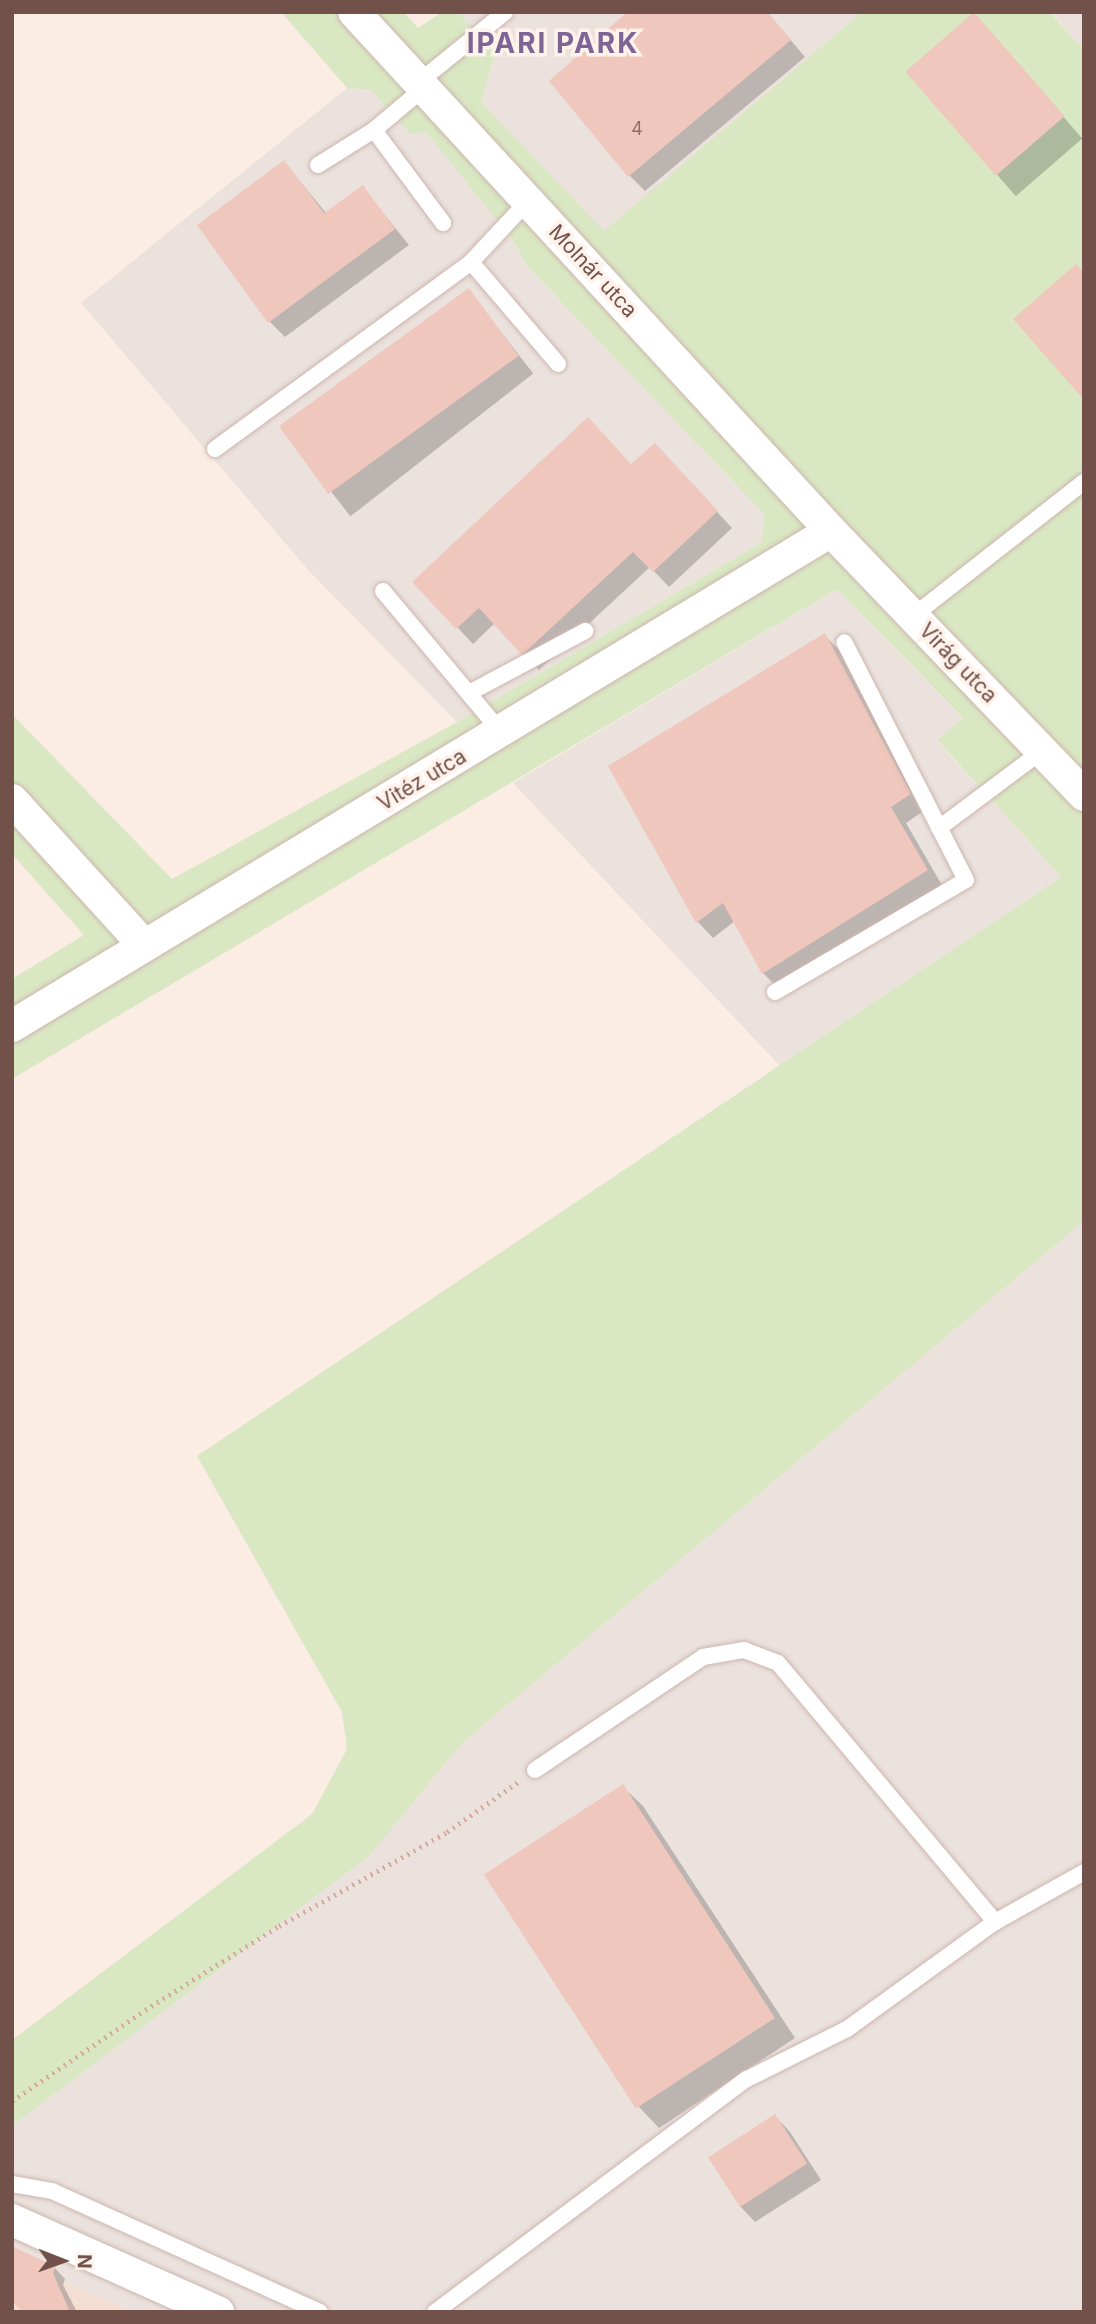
<!DOCTYPE html>
<meta charset="utf-8">
<style>
body{margin:0}
#map{position:relative;width:1096px;height:2324px;overflow:hidden;background:#fbede4;font-family:Inter,sans-serif}
div>[style]{position:absolute}
.residential>*{inset:0;background:#f2ded2}
.industrial>*{inset:0;background:#ebe2de}
.green>*{inset:0;background:#d9e8c3}
.shadow>*{inset:0;background:#0003;transform-origin:0 0}
.building>*{inset:0;background:#efc7bc;transform-origin:0 0}
.path>*{height:4.5px;margin-top:-2.25px;transform-origin:0;background:repeating-linear-gradient(90deg,#d4aaa0 0 2px,transparent 0 7px)}
.roads{filter:drop-shadow(0 0 2px #ceb5ae) drop-shadow(0 0 2px #ceb5ae)}
.lane>*{height:16px;margin:-8px;padding:0 8px;transform-origin:8px;border-radius:8px;background:#fff}
.street>*{height:32px;margin:-16px;padding:0 16px;transform-origin:16px;border-radius:16px;background:#fff}
span{translate:-50% -50%;white-space:nowrap;text-align:center;line-height:1.15;-webkit-text-stroke:7px #fef2ea;paint-order:stroke}
.number-label{font-size:18px;color:#916e67}
.number-label span{-webkit-text-stroke-width:0}
.street-label{font-size:21px;color:#72514b}
.district-label{font-size:28px;color:#7c6696;font-weight:700;letter-spacing:2px}
.frame{position:absolute;inset:0;border:14px solid #72514b;pointer-events:none}
.north{position:absolute;left:28px;top:2226px;width:70px;height:70px;-webkit-text-stroke:5px #fef2ea;paint-order:stroke;rotate:91deg;font-size:19px;font-weight:700;line-height:28px;text-align:center;color:#72514b}
.north::after{content:'';display:block;margin:auto;width:24px;height:32px;background:#72514b;clip-path:polygon(50% 0,100% 100%,50% 72%,0 100%)}
</style>
<div id="map">
<div class="residential">
<div style="clip-path:polygon(12px 2261px,137px 2312px,12px 2312px)"></div>
</div>
<div class="industrial">
<div style="clip-path:polygon(458px 12px,862px 12px,604px 232px,481px 102px,495px 56px)"></div>
<div style="clip-path:polygon(1051px 12px,1084px 12px,1084px 50px)"></div>
<div style="clip-path:polygon(347px 88px,371px 90px,410px 133px,426px 131px,512px 239px,528px 267px,764px 514px,762px 542px,457px 722px,308px 570px,81px 303px)"></div>
<div style="clip-path:polygon(837px 589px,963px 719px,937px 741px,1061px 877px,780px 1066px,513px 783px)"></div>
<div style="clip-path:polygon(1084px 1221px,1084px 2312px,137px 2312px,12px 2261px,12px 2126px,369px 1855px,461px 1744px)"></div>
</div>
<div class="green">
<div style="clip-path:polygon(281px 12px,404px 12px,418px 28px,442px 12px,458px 12px,495px 55px,481px 102px,604px 231px,862px 12px,1050px 12px,1084px 50px,1084px 1221px,461px 1744px,370px 1855px,12px 2126px,12px 2040px,312px 1814px,347px 1749px,342px 1712px,197px 1456px,1061px 877px,937px 740px,963px 718px,837px 589px,12px 1079px,12px 979px,84px 935px,12px 854px,12px 714px,172px 879px,457px 722px,762px 542px,764px 514px,528px 267px,512px 239px,426px 132px,410px 134px,371px 90px,347px 88px)"></div>
</div>
<div class="shadow">
<div style="clip-path:polygon(630px 12px,767px 12px,805px 57px,645px 191px,629px 175px)"></div>
<div style="left:974px;top:14px;width:165px;height:88px;rotate:49deg"></div>
<div style="clip-path:polygon(284px 162px,326px 213px,362px 187px,409px 245px,285px 337px,270px 322px)"></div>
<div style="left:468px;top:290px;width:106px;height:232px;rotate:52deg"></div>
<div style="clip-path:polygon(670px 461px,732px 528px,669px 587px,650px 567px,539px 670px,495px 623px,473px 644px,415px 582px)"></div>
<div style="clip-path:polygon(824px 635px,840px 651px,925px 810px,906px 823px,943px 887px,779px 989px,763px 973px,735px 921px,713px 938px,698px 922px,611px 767px)"></div>
<div style="clip-path:polygon(622px 1786px,643px 1806px,795px 2038px,659px 2128px,639px 2107px,487px 1876px)"></div>
<div style="clip-path:polygon(775px 2116px,790px 2132px,821px 2180px,755px 2222px,740px 2206px)"></div>
<div style="clip-path:polygon(12px 2248px,55px 2268px,65px 2279px,63px 2285px,77px 2312px,24px 2312px,12px 2297px)"></div>
</div>
<div class="building">
<div style="clip-path:polygon(627px 12px,767px 12px,791px 40px,628px 177px,549px 81px)"></div>
<div style="left:974px;top:12px;width:138px;height:91px;rotate:49deg"></div>
<div style="clip-path:polygon(284px 160px,324px 213px,363px 185px,395px 229px,268px 323px,197px 225px)"></div>
<div style="clip-path:polygon(1076px 264px,1084px 273px,1084px 400px,1013px 319px)"></div>
<div style="left:469px;top:288px;width:84px;height:235px;rotate:54deg"></div>
<div style="clip-path:polygon(588px 417px,631px 464px,655px 443px,718px 511px,653px 572px,633px 552px,522px 655px,479px 608px,456px 629px,412px 582px)"></div>
<div style="clip-path:polygon(825px 633px,911px 794px,891px 807px,928px 870px,762px 974px,723px 903px,696px 923px,608px 766px)"></div>
<div style="left:623px;top:1784px;width:279px;height:166px;rotate:57deg"></div>
<div style="left:775px;top:2114px;width:59px;height:80px;rotate:57deg"></div>
<div style="clip-path:polygon(12px 2246px,56px 2267px,53px 2273px,70px 2312px,23px 2312px,13px 2302px)"></div>
</div>
<div class="path">
<div style="left:12px;top:2101px;width:161px;rotate:-34.4deg"></div>
<div style="left:145px;top:2010px;width:158px;rotate:-32.1deg"></div>
<div style="left:279px;top:1926px;width:193px;rotate:-29.2deg"></div>
<div style="left:447px;top:1832px;width:87px;rotate:-35.2deg"></div>
</div>
<div class="roads">
<div class="lane">
<div style="left:419px;top:82px;width:111px;rotate:-39.1deg"></div>
<div style="left:374px;top:130px;width:116px;rotate:53.4deg"></div>
<div style="left:318px;top:165px;width:66px;rotate:-32deg"></div>
<div style="left:374px;top:130px;width:65px;rotate:-40deg"></div>
<div style="left:471px;top:262px;width:134px;rotate:49.5deg"></div>
<div style="left:215px;top:449px;width:317px;rotate:-36.1deg"></div>
<div style="left:471px;top:262px;width:83px;rotate:-46.9deg"></div>
<div style="left:383px;top:591px;width:184px;rotate:50.1deg"></div>
<div style="left:913px;top:616px;width:217px;rotate:-38.1deg"></div>
<div style="left:469px;top:693px;width:132px;rotate:-28.1deg"></div>
<div style="left:939px;top:828px;width:129px;rotate:-36.8deg"></div>
<div style="left:775px;top:992px;width:221px;rotate:-30.4deg"></div>
<div style="left:966px;top:880px;width:267px;rotate:-117.1deg"></div>
<div style="left:535px;top:1770px;width:202px;rotate:-33.9deg"></div>
<div style="left:703px;top:1657px;width:42px;rotate:-9.7deg"></div>
<div style="left:744px;top:1650px;width:36px;rotate:21deg"></div>
<div style="left:778px;top:1663px;width:338px;rotate:50deg"></div>
<div style="left:12px;top:2184px;width:41px;rotate:9.9deg"></div>
<div style="left:52px;top:2191px;width:294px;rotate:24.3deg"></div>
<div style="left:435px;top:2312px;width:389px;rotate:-36.8deg"></div>
<div style="left:747px;top:2079px;width:112px;rotate:-26.6deg"></div>
<div style="left:847px;top:2029px;width:183px;rotate:-35.9deg"></div>
<div style="left:995px;top:1922px;width:102px;rotate:-29.3deg"></div>
</div>
<div class="street">
<div style="left:354px;top:12px;width:705px;rotate:47.41deg"></div>
<div style="left:831px;top:531px;width:366px;rotate:46.2deg"></div>
<div style="left:12px;top:800px;width:197px;rotate:47.7deg"></div>
<div style="left:12px;top:1026px;width:957px;rotate:-31.15deg"></div>
<div style="left:12px;top:2220px;width:226px;rotate:24.1deg"></div>
</div>
</div>
<div class="number-label">
<span style="left:637px;top:129px">4</span>
</div>
<div class="street-label">
<span style="left:593px;top:271px;rotate:47deg">Molnár utca</span>
<span style="left:958px;top:663px;rotate:46deg">Virág utca</span>
<span style="left:422px;top:780px;rotate:-31deg">Vitéz utca</span>
</div>
<div class="district-label">
<span style="left:553px;top:43px">IPARI PARK</span>
</div>
<div class="frame"></div>
<div class="north">N</div>
</div>
